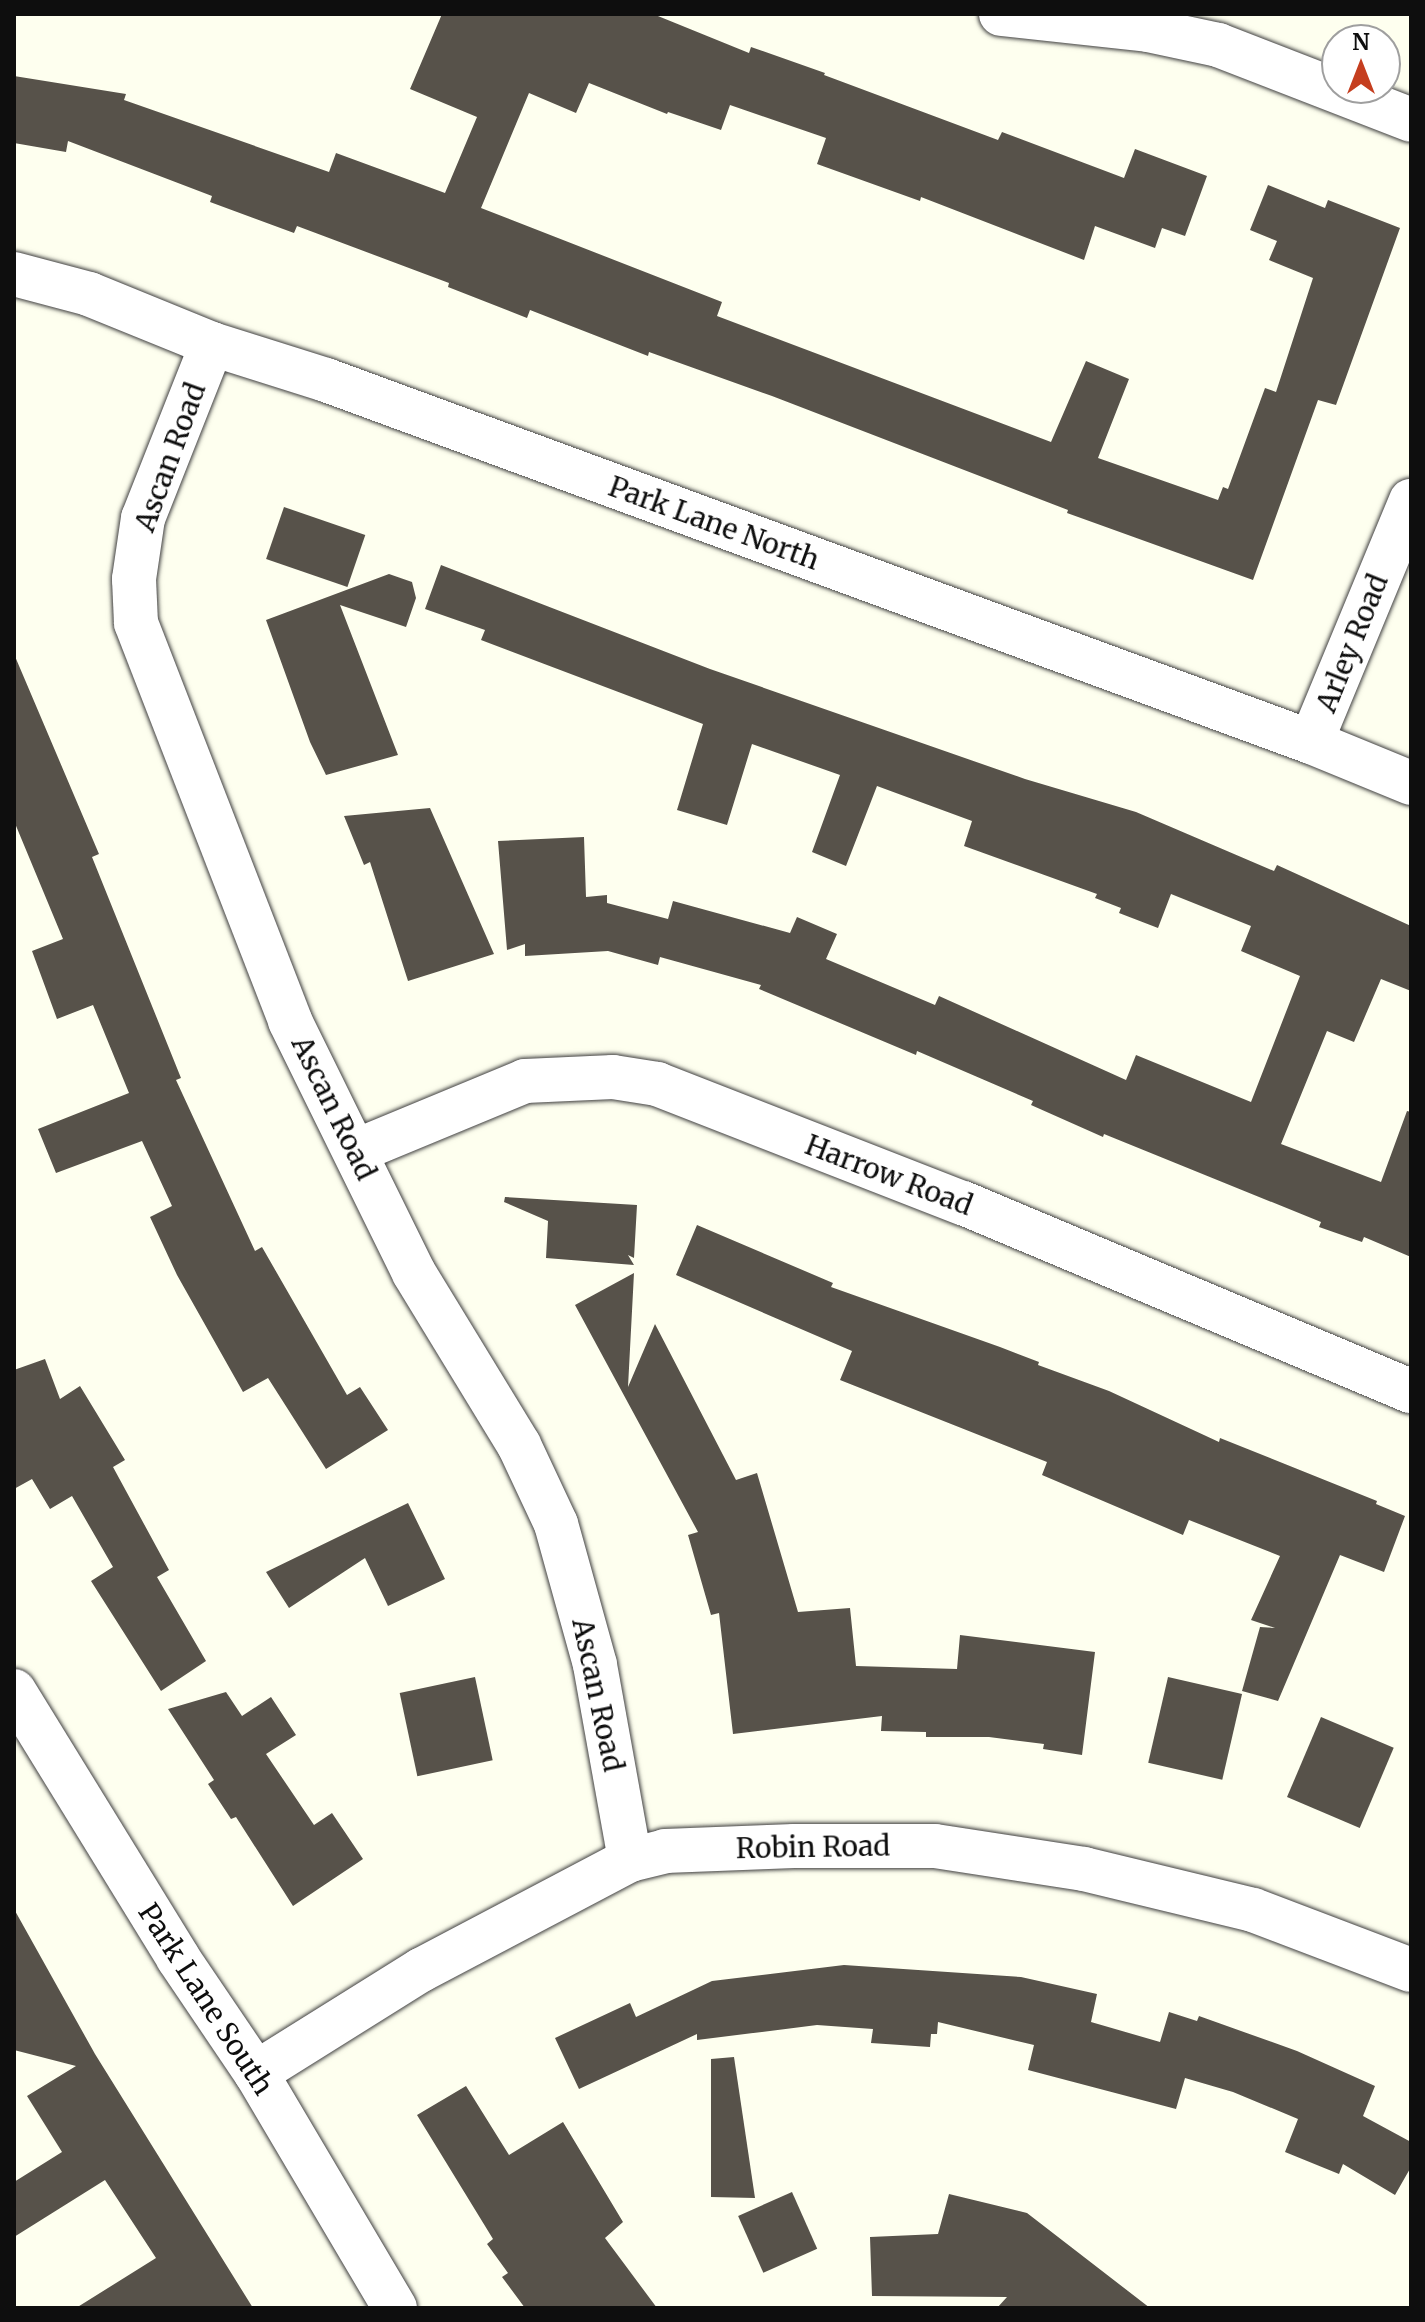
<!DOCTYPE html>
<style>
body{margin:0}
#map{position:relative;width:1425px;height:2322px;overflow:hidden;background:#feffef;font-family:Merriweather,serif}
div>[style]{position:absolute}
.building>*{inset:0;background:#57524a;transform-origin:0 0}
.roads{filter:drop-shadow(0 0 2px #414141) drop-shadow(0 0 2px #414141)}
.minor>*{height:44px;margin:-22px;padding:0 22px;transform-origin:22px;border-radius:22px;background:#fff}
span{translate:-50% -50%;white-space:nowrap;text-align:center;line-height:1.15;-webkit-text-stroke:8px #fff;paint-order:stroke}
.street-label{font-size:28px;color:#0e0e0e}
.frame{position:absolute;inset:0;border:16px solid #0e0e0e;pointer-events:none}
.north{position:absolute;left:1321px;top:24px;width:80px;height:80px;box-sizing:border-box;background:#fff;border:2px solid #9f9f9f;border-radius:50%;rotate:0deg;font-size:22px;font-weight:700;line-height:32px;text-align:center;color:#0e0e0e}
.north::after{content:'';display:block;margin:auto;width:28px;height:36px;background:#c53e1f;clip-path:polygon(50% 0,100% 100%,50% 72%,0 100%)}
</style>
<div id="map">
<div class="building">
<div style="clip-path:polygon(442px 14px,653px 14px,749px 53px,751px 47px,825px 73px,824px 75px,998px 140px,1002px 132px,1124px 178px,1135px 149px,1207px 176px,1185px 236px,1162px 228px,1155px 248px,1095px 226px,1084px 260px,921px 197px,920px 201px,817px 164px,826px 138px,730px 105px,721px 130px,668px 112px,667px 114px,589px 83px,576px 113px,529px 93px,481px 208px,722px 302px,717px 316px,1051px 442px,1086px 361px,1129px 379px,1098px 458px,1218px 500px,1223px 487px,1228px 489px,1265px 388px,1276px 392px,1313px 278px,1269px 260px,1277px 241px,1250px 230px,1268px 185px,1325px 208px,1328px 200px,1400px 228px,1336px 405px,1318px 400px,1253px 580px,1067px 513px,1068px 510px,772px 396px,649px 352px,648px 356px,530px 310px,527px 318px,448px 287px,449px 283px,297px 226px,294px 233px,210px 202px,212px 196px,68px 141px,66px 152px,14px 143px,14px 76px,126px 94px,124px 100px,329px 172px,336px 153px,445px 193px,477px 117px,410px 89px)"></div>
<div style="left:284px;top:507px;width:86px;height:55px;rotate:19deg"></div>
<div style="clip-path:polygon(441px 565px,710px 669px,1025px 779px,1136px 812px,1274px 871px,1277px 865px,1411px 926px,1411px 991px,1381px 979px,1354px 1042px,1327px 1031px,1281px 1144px,1381px 1182px,1407px 1111px,1411px 1112px,1411px 1257px,1364px 1237px,1362px 1242px,1319px 1227px,1321px 1222px,1104px 1134px,1103px 1137px,1031px 1105px,1033px 1101px,917px 1051px,916px 1055px,759px 989px,761px 985px,660px 957px,658px 965px,608px 951px,525px 956px,525px 944px,507px 950px,498px 841px,584px 837px,586px 897px,607px 895px,607px 903px,668px 919px,673px 901px,790px 933px,797px 917px,837px 934px,826px 959px,935px 1005px,939px 996px,1126px 1080px,1136px 1055px,1251px 1102px,1300px 976px,1241px 951px,1251px 926px,1171px 894px,1158px 928px,1119px 913px,1121px 908px,1095px 898px,1097px 894px,964px 846px,972px 821px,877px 786px,846px 866px,812px 852px,840px 775px,752px 744px,727px 825px,677px 810px,703px 724px,481px 640px,485px 630px,425px 609px)"></div>
<div style="clip-path:polygon(389px 574px,412px 582px,416px 598px,406px 627px,340px 605px,398px 755px,326px 775px,310px 742px,266px 620px)"></div>
<div style="clip-path:polygon(14px 654px,99px 854px,92px 857px,181px 1078px,176px 1080px,255px 1251px,262px 1247px,347px 1395px,360px 1387px,388px 1430px,326px 1469px,268px 1378px,243px 1392px,177px 1275px,150px 1217px,172px 1206px,142px 1141px,56px 1173px,38px 1129px,129px 1093px,93px 1005px,57px 1019px,32px 951px,63px 939px,14px 821px)"></div>
<div style="clip-path:polygon(430px 808px,494px 954px,408px 981px,370px 862px,364px 865px,344px 816px)"></div>
<div style="clip-path:polygon(505px 1197px,637px 1205px,634px 1258px,628px 1255px,634px 1265px,546px 1258px,548px 1221px,504px 1202px)"></div>
<div style="clip-path:polygon(697px 1225px,833px 1283px,831px 1287px,1000px 1347px,1039px 1362px,1038px 1365px,1109px 1391px,1219px 1442px,1220px 1438px,1377px 1501px,1376px 1504px,1405px 1516px,1384px 1572px,1340px 1555px,1278px 1701px,1242px 1691px,1260px 1627px,1275px 1628px,1251px 1620px,1280px 1556px,1189px 1520px,1183px 1535px,1042px 1475px,1047px 1462px,840px 1380px,852px 1351px,676px 1275px)"></div>
<div style="clip-path:polygon(634px 1273px,628px 1387px,655px 1324px,736px 1480px,757px 1473px,798px 1612px,850px 1608px,856px 1666px,957px 1669px,960px 1635px,1095px 1652px,1082px 1755px,1043px 1749px,1044px 1744px,989px 1737px,926px 1737px,926px 1732px,881px 1731px,882px 1716px,733px 1734px,719px 1613px,711px 1615px,688px 1535px,698px 1532px,575px 1305px)"></div>
<div style="clip-path:polygon(45px 1359px,60px 1399px,80px 1386px,125px 1460px,113px 1467px,169px 1570px,157px 1577px,206px 1661px,161px 1691px,91px 1581px,113px 1567px,72px 1496px,50px 1509px,32px 1479px,14px 1489px,14px 1370px)"></div>
<div style="clip-path:polygon(408px 1503px,445px 1579px,388px 1606px,365px 1558px,289px 1608px,266px 1572px)"></div>
<div style="left:475px;top:1677px;width:85px;height:77px;rotate:78deg"></div>
<div style="left:1168px;top:1677px;width:76px;height:88px;rotate:13deg"></div>
<div style="clip-path:polygon(226px 1692px,242px 1716px,271px 1697px,296px 1735px,266px 1754px,314px 1825px,332px 1813px,363px 1859px,293px 1906px,236px 1817px,231px 1819px,208px 1784px,214px 1780px,168px 1709px)"></div>
<div style="left:1321px;top:1717px;width:79px;height:87px;rotate:23deg"></div>
<div style="clip-path:polygon(14px 1909px,95px 2054px,253px 2308px,76px 2308px,156px 2258px,105px 2180px,14px 2237px,14px 2182px,62px 2152px,27px 2096px,76px 2066px,14px 2050px)"></div>
<div style="clip-path:polygon(844px 1965px,1021px 1977px,1097px 1994px,1091px 2022px,1160px 2042px,1169px 2012px,1197px 2021px,1199px 2016px,1297px 2051px,1375px 2086px,1363px 2116px,1411px 2142px,1411px 2167px,1395px 2195px,1343px 2164px,1339px 2174px,1285px 2152px,1298px 2119px,1233px 2092px,1185px 2078px,1176px 2109px,1028px 2070px,1034px 2045px,938px 2022px,937px 2034px,931px 2034px,930px 2047px,871px 2043px,873px 2029px,817px 2025px,697px 2040px,697px 2034px,579px 2089px,555px 2038px,630px 2003px,636px 2017px,712px 1981px)"></div>
<div style="clip-path:polygon(734px 2057px,755px 2198px,711px 2197px,711px 2059px)"></div>
<div style="clip-path:polygon(466px 2086px,509px 2155px,563px 2122px,623px 2222px,605px 2238px,657px 2308px,525px 2308px,502px 2277px,508px 2273px,487px 2244px,493px 2239px,417px 2115px)"></div>
<div style="left:792px;top:2192px;width:62px;height:59px;rotate:66deg"></div>
<div style="clip-path:polygon(949px 2194px,1027px 2213px,1150px 2308px,997px 2308px,1007px 2297px,872px 2296px,870px 2237px,938px 2234px)"></div>
</div>
<div class="roads">
<div class="minor">
<div style="left:1001px;top:14px;width:148px;rotate:6.2deg"></div>
<div style="left:1148px;top:30px;width:72px;rotate:12.1deg"></div>
<div style="left:1218px;top:45px;width:207px;rotate:21.2deg"></div>
<div style="left:14px;top:274px;width:78px;rotate:14.9deg"></div>
<div style="left:89px;top:294px;width:133px;rotate:22.1deg"></div>
<div style="left:212px;top:344px;width:120px;rotate:17.5deg"></div>
<div style="left:326px;top:380px;width:1049px;rotate:20.18deg"></div>
<div style="left:1311px;top:742px;width:108px;rotate:22.3deg"></div>
<div style="left:212px;top:344px;width:187px;rotate:111.6deg"></div>
<div style="left:143px;top:518px;width:62px;rotate:98.4deg"></div>
<div style="left:134px;top:579px;width:44px;rotate:87.4deg"></div>
<div style="left:136px;top:623px;width:427px;rotate:68.8deg"></div>
<div style="left:290px;top:1021px;width:281px;rotate:63.8deg"></div>
<div style="left:414px;top:1273px;width:202px;rotate:58.6deg"></div>
<div style="left:519px;top:1445px;width:87px;rotate:64.9deg"></div>
<div style="left:556px;top:1524px;width:146px;rotate:74.5deg"></div>
<div style="left:595px;top:1665px;width:198px;rotate:79.8deg"></div>
<div style="left:1311px;top:742px;width:261px;rotate:-67.5deg"></div>
<div style="left:356px;top:1151px;width:183px;rotate:-22.5deg"></div>
<div style="left:525px;top:1081px;width:88px;rotate:-2.6deg"></div>
<div style="left:613px;top:1077px;width:45px;rotate:9deg"></div>
<div style="left:657px;top:1084px;width:328px;rotate:21.3deg"></div>
<div style="left:963px;top:1203px;width:486px;rotate:22.8deg"></div>
<div style="left:14px;top:1691px;width:313px;rotate:58.4deg"></div>
<div style="left:178px;top:1958px;width:139px;rotate:55.9deg"></div>
<div style="left:256px;top:2073px;width:273px;rotate:59.4deg"></div>
<div style="left:256px;top:2073px;width:195px;rotate:-32deg"></div>
<div style="left:421px;top:1970px;width:236px;rotate:-27.8deg"></div>
<div style="left:630px;top:1860px;width:36px;rotate:-14deg"></div>
<div style="left:665px;top:1851px;width:129px;rotate:-2.2deg"></div>
<div style="left:794px;top:1846px;width:141px"></div>
<div style="left:935px;top:1846px;width:151px;rotate:8.8deg"></div>
<div style="left:1084px;top:1869px;width:174px;rotate:13.6deg"></div>
<div style="left:1253px;top:1910px;width:169px;rotate:20.8deg"></div>
</div>
</div>
<div class="street-label">
<span style="left:170px;top:457px;rotate:-70deg">Ascan Road</span>
<span style="left:714px;top:523px;rotate:20deg">Park Lane North</span>
<span style="left:1352px;top:643px;rotate:-68deg">Arley Road</span>
<span style="left:334px;top:1108px;rotate:64deg">Ascan Road</span>
<span style="left:889px;top:1175px;rotate:21deg">Harrow Road</span>
<span style="left:598px;top:1695px;rotate:78deg">Ascan Road</span>
<span style="left:813px;top:1847px;rotate:-1deg">Robin Road</span>
<span style="left:206px;top:1999px;rotate:57deg">Park Lane South</span>
</div>
<div class="frame"></div>
<div class="north">N</div>
</div>
